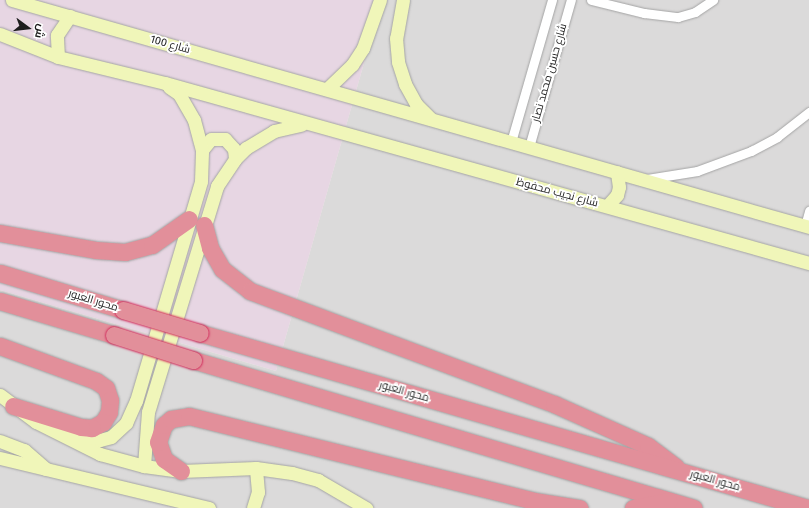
<!DOCTYPE html>
<meta charset="utf-8">
<style>
body{margin:0}
#map{position:relative;width:809px;height:508px;overflow:hidden;background:#eeebe4;font-family:"Fira Sans",Cairo,sans-serif}
div>[style]{position:absolute}
.residential>*{inset:0;background:#dbdada}
.industrial>*{inset:0;background:#e7d6e3}
.roads{filter:drop-shadow(0 0 1px #a4a4a4) drop-shadow(0 0 1px #a4a4a4)}
.street>*{height:9px;margin:-4.5px;padding:0 4.5px;transform-origin:4.5px;border-radius:4.5px;background:#fff}
.secondary>*{height:13px;margin:-6.5px;padding:0 6.5px;transform-origin:6.5px;border-radius:6.5px;background:#f0f6b9}
.highway>*{height:17px;margin:-8.5px;padding:0 8.5px;transform-origin:8.5px;border-radius:8.5px;background:#e28f9a}
.bridges{filter:drop-shadow(0 0 1px #d12c5c) drop-shadow(0 0 1px #d12c5c)}
.highway-bridge>*{height:17px;margin:-8.5px;padding:0 8.5px;transform-origin:8.5px;border-radius:8.5px;background:#e28f9a}
span{translate:-50% -50%;white-space:nowrap;text-align:center;line-height:1.15;-webkit-text-stroke:3.5px #fff;paint-order:stroke}
.street-label{font-size:11px;color:#1d1d1d}
.north{position:absolute;left:8px;top:8px;width:40px;height:40px;-webkit-text-stroke:3px #fff;paint-order:stroke;rotate:105deg;font-size:11px;font-weight:700;line-height:16px;text-align:center;color:#1d1d1d}
.north::after{content:'';display:block;margin:auto;width:14px;height:18px;background:#1d1d1d;clip-path:polygon(50% 0,100% 100%,50% 72%,0 100%)}
</style>
<div id="map">
<div class="residential">
<div style="clip-path:polygon(382px 0,809px 0,809px 508px,0 508px,0 290px,276px 371px)"></div>
</div>
<div class="industrial">
<div style="clip-path:polygon(0 0,382px 0,276px 371px,0 290px)"></div>
</div>
<div class="roads">
<div class="street">
<div style="left:591px;top:0;width:55px;rotate:13.8deg"></div>
<div style="left:644px;top:13px;width:34px;rotate:7deg"></div>
<div style="left:678px;top:17px;width:18px;rotate:-16deg"></div>
<div style="left:695px;top:12px;width:22px;rotate:-34deg"></div>
<div style="left:511px;top:142px;width:148px;rotate:-73.9deg"></div>
<div style="left:529px;top:147px;width:153px;rotate:-74.1deg"></div>
<div style="left:647px;top:179px;width:51px;rotate:-9.1deg"></div>
<div style="left:697px;top:171px;width:58px;rotate:-20.3deg"></div>
<div style="left:751px;top:151px;width:30px;rotate:-28deg"></div>
<div style="left:777px;top:137px;width:41px;rotate:-38deg"></div>
<div style="left:805px;top:226px;width:16px;rotate:-75deg"></div>
</div>
<div class="secondary">
<div style="left:12px;top:0;width:829px;rotate:15.9deg"></div>
<div style="left:403px;top:0;width:39px;rotate:100deg"></div>
<div style="left:396px;top:38px;width:24px;rotate:85deg"></div>
<div style="left:398px;top:62px;width:23px;rotate:72deg"></div>
<div style="left:405px;top:84px;width:23px;rotate:61deg"></div>
<div style="left:416px;top:104px;width:20px;rotate:45deg"></div>
<div style="left:0;top:34px;width:62px;rotate:21.6deg"></div>
<div style="left:58px;top:57px;width:110px;rotate:13.7deg"></div>
<div style="left:165px;top:83px;width:669px;rotate:15.62deg"></div>
<div style="left:58px;top:57px;width:22px;rotate:-93deg"></div>
<div style="left:57px;top:35px;width:23px;rotate:-56deg"></div>
<div style="left:327px;top:89px;width:35px;rotate:-44deg"></div>
<div style="left:352px;top:65px;width:20px;rotate:-57deg"></div>
<div style="left:363px;top:48px;width:51px;rotate:-70.5deg"></div>
<div style="left:202px;top:150px;width:14px;rotate:-51deg"></div>
<div style="left:211px;top:139px;width:14px"></div>
<div style="left:225px;top:139px;width:13px;rotate:48deg"></div>
<div style="left:234px;top:149px;width:10px;rotate:84deg"></div>
<div style="left:607px;top:206px;width:15px;rotate:-48deg"></div>
<div style="left:617px;top:195px;width:8px;rotate:-76deg"></div>
<div style="left:619px;top:187px;width:15px;rotate:-98deg"></div>
<div style="left:0;top:395px;width:45px;rotate:36.9deg"></div>
<div style="left:36px;top:422px;width:72px;rotate:26.6deg"></div>
<div style="left:100px;top:454px;width:46px;rotate:15.3deg"></div>
<div style="left:144px;top:466px;width:37px;rotate:8deg"></div>
<div style="left:181px;top:471px;width:75px;rotate:-2.3deg"></div>
<div style="left:256px;top:468px;width:36px;rotate:8deg"></div>
<div style="left:292px;top:473px;width:27px;rotate:15deg"></div>
<div style="left:318px;top:480px;width:56px;rotate:30.3deg"></div>
<div style="left:67px;top:430px;width:34px;rotate:17deg"></div>
<div style="left:100px;top:440px;width:11px;rotate:-15deg"></div>
<div style="left:111px;top:437px;width:21px;rotate:-43deg"></div>
<div style="left:126px;top:423px;width:24px;rotate:-66deg"></div>
<div style="left:136px;top:401px;width:229px;rotate:-73.5deg"></div>
<div style="left:201px;top:181px;width:31px;rotate:-88deg"></div>
<div style="left:202px;top:150px;width:31px;rotate:-105deg"></div>
<div style="left:194px;top:120px;width:30px;rotate:-120deg"></div>
<div style="left:179px;top:94px;width:12px;rotate:-145deg"></div>
<div style="left:0;top:441px;width:26px;rotate:21deg"></div>
<div style="left:24px;top:450px;width:29px;rotate:41deg"></div>
<div style="left:0;top:458px;width:215px;rotate:13.5deg"></div>
<div style="left:144px;top:466px;width:54px;rotate:-85.8deg"></div>
<div style="left:148px;top:412px;width:236px;rotate:-73deg"></div>
<div style="left:217px;top:186px;width:32px;rotate:-56deg"></div>
<div style="left:235px;top:159px;width:16px;rotate:-45deg"></div>
<div style="left:246px;top:148px;width:33px;rotate:-31deg"></div>
<div style="left:274px;top:131px;width:28px;rotate:-13deg"></div>
<div style="left:253px;top:508px;width:17px;rotate:-73deg"></div>
<div style="left:258px;top:492px;width:24px;rotate:-95deg"></div>
</div>
<div class="highway">
<div style="left:204px;top:225px;width:24px;rotate:75deg"></div>
<div style="left:210px;top:248px;width:24px;rotate:60deg"></div>
<div style="left:222px;top:269px;width:36px;rotate:38deg"></div>
<div style="left:250px;top:291px;width:324px;rotate:20.4deg"></div>
<div style="left:554px;top:404px;width:103px;rotate:24.1deg"></div>
<div style="left:648px;top:446px;width:35px;rotate:37deg"></div>
<div style="left:0;top:233px;width:97px;rotate:10deg"></div>
<div style="left:96px;top:250px;width:29px;rotate:4deg"></div>
<div style="left:125px;top:252px;width:28px;rotate:-15deg"></div>
<div style="left:152px;top:245px;width:45px;rotate:-35.1deg"></div>
<div style="left:0;top:273px;width:128px;rotate:16.7deg"></div>
<div style="left:0;top:301px;width:119px;rotate:16.6deg"></div>
<div style="left:200px;top:333px;width:633px;rotate:16.06deg"></div>
<div style="left:0;top:346px;width:102px;rotate:20deg"></div>
<div style="left:96px;top:381px;width:12px;rotate:35deg"></div>
<div style="left:106px;top:388px;width:13px;rotate:72deg"></div>
<div style="left:110px;top:400px;width:12px;rotate:95deg"></div>
<div style="left:109px;top:412px;width:12px;rotate:121deg"></div>
<div style="left:103px;top:422px;width:13px;rotate:151deg"></div>
<div style="left:92px;top:428px;width:11px;rotate:-175deg"></div>
<div style="left:81px;top:427px;width:71px;rotate:-162.8deg"></div>
<div style="left:193px;top:360px;width:522px;rotate:16.46deg"></div>
<div style="left:181px;top:471px;width:21px;rotate:-145deg"></div>
<div style="left:164px;top:459px;width:18px;rotate:-109deg"></div>
<div style="left:158px;top:442px;width:18px;rotate:-71deg"></div>
<div style="left:164px;top:425px;width:9px;rotate:-41deg"></div>
<div style="left:171px;top:419px;width:18px;rotate:-9deg"></div>
<div style="left:189px;top:416px;width:355px;rotate:13.8deg"></div>
<div style="left:534px;top:501px;width:46px;rotate:8.8deg"></div>
<div style="left:633px;top:508px;width:36px;rotate:-11deg"></div>
</div>
</div>
<div class="bridges">
<div class="highway-bridge">
<div style="left:123px;top:310px;width:80px;rotate:16.6deg"></div>
<div style="left:114px;top:335px;width:83px;rotate:17.6deg"></div>
</div>
</div>
<div class="street-label">
<span style="left:170px;top:45px;rotate:16deg">شارع 100</span>
<span style="left:550px;top:73px;rotate:-74deg">شارع حسين محمد نصار</span>
<span style="left:557px;top:193px;rotate:15deg">شارع نجيب محفوظ</span>
<span style="left:93px;top:301px;rotate:17deg">محور العبور</span>
<span style="left:404px;top:392px;rotate:16deg">محور العبور</span>
<span style="left:715px;top:481px;rotate:16deg">محور العبور</span>
</div>
<div class="north">ش</div>
</div>
